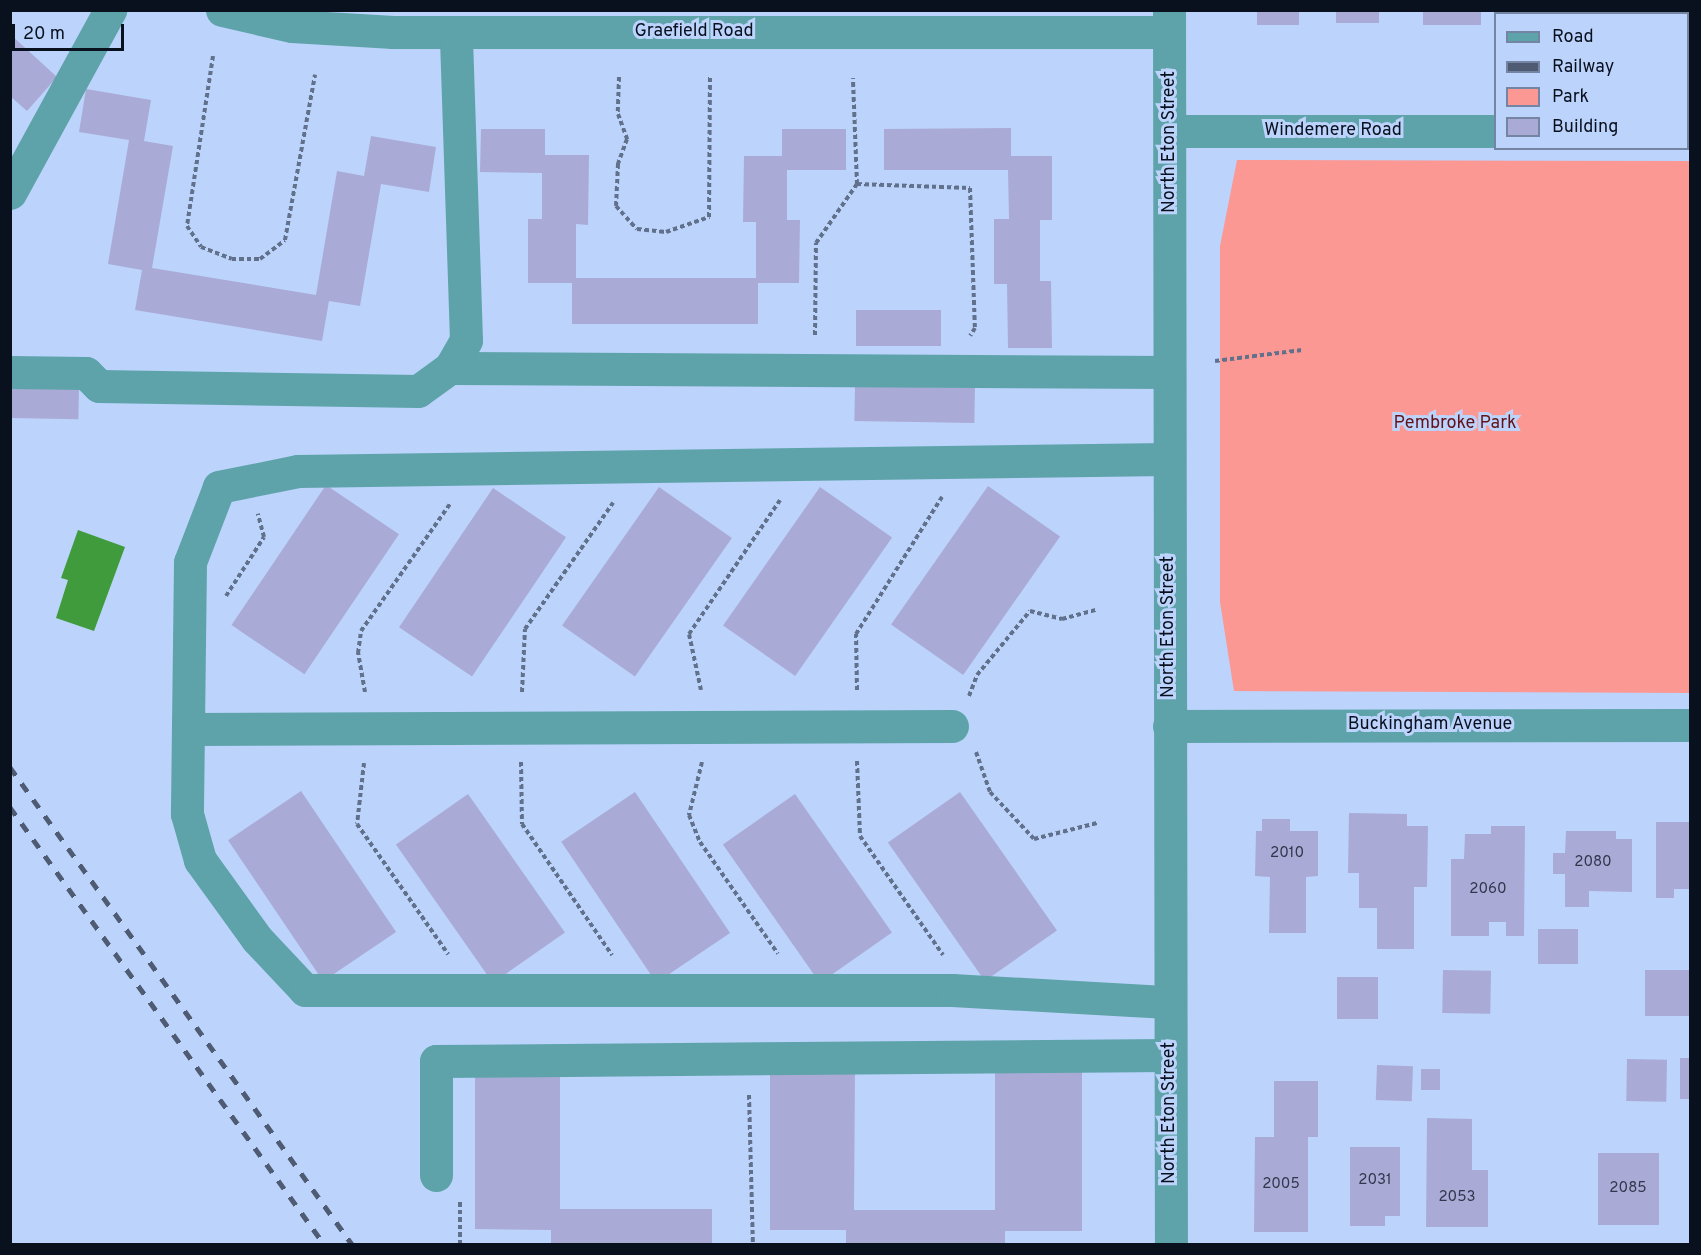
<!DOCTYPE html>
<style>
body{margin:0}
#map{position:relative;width:1701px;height:1255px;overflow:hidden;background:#bcd3fc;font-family:Overpass,sans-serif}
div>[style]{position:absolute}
.green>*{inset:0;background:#fc9893}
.water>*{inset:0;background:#3f9b3c}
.building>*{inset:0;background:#a9abd6;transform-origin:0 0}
.path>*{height:4px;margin-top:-2px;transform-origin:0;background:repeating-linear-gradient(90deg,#61708b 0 4.5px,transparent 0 7.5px)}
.minor>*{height:33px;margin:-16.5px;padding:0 16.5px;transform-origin:16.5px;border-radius:16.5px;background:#5da3a9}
.rail>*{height:4.5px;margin-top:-2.25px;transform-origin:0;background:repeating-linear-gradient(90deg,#4e5b73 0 10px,transparent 0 20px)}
span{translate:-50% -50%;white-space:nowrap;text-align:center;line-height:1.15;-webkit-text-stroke:6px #bcd3fc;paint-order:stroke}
.number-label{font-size:15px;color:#31374c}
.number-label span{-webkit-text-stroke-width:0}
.street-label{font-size:18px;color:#09101e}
.park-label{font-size:18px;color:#641319}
.frame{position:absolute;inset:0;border:12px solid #09101e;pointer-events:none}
.legend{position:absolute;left:1494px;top:12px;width:195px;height:138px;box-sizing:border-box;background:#bcd3fc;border:2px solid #7485a3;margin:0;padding:8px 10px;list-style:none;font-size:18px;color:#09101e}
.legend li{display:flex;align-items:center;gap:12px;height:30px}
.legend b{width:30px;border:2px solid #7485a3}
.scale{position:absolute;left:12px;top:24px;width:112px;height:27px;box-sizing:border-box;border:3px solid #09101e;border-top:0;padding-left:8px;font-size:18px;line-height:21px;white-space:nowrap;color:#09101e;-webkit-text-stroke:4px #bcd3fc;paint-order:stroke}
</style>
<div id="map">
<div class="green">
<div style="clip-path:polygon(1237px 160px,1690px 161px,1690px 693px,1234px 691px,1220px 602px,1220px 246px)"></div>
</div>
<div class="water">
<div style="clip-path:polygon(78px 530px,125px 547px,94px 631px,56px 618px,68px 580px,61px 578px)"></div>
</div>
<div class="building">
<div style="left:1257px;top:10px;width:42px;height:15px"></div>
<div style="left:1336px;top:10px;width:43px;height:13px"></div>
<div style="left:1423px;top:10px;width:58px;height:15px"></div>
<div style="left:1507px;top:10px;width:46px;height:4px"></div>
<div style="left:1595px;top:10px;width:60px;height:4px"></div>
<div style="clip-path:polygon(10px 34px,57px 77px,27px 111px,10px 96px)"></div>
<div style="clip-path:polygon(86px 89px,151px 100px,144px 141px,173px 146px,152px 268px,316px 295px,337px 171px,364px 176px,371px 136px,436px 147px,429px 192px,381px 184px,360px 306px,329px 301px,322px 341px,135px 310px,142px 270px,108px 264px,129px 140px,79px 132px)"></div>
<div style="clip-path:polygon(1011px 128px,1011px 156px,1052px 156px,1052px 220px,1040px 220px,1040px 281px,1051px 281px,1052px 348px,1008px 348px,1007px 284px,994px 284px,994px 219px,1009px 219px,1008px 170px,884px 170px,884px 129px)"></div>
<div style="clip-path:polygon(481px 129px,545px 129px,545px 155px,589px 155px,588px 225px,576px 224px,576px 278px,756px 278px,756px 222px,743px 222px,744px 156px,782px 156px,782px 129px,846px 129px,846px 170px,787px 170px,787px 220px,800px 220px,799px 283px,758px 283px,758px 324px,572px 324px,572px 283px,528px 283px,528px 219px,542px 219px,542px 173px,480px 172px)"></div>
<div style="left:941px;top:310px;width:36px;height:85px;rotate:90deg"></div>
<div style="left:10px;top:386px;width:69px;height:32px;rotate:1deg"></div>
<div style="left:855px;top:386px;width:120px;height:35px;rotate:1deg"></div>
<div style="left:326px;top:485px;width:88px;height:169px;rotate:34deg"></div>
<div style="left:988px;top:486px;width:88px;height:169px;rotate:35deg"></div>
<div style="left:659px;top:487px;width:89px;height:169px;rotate:35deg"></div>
<div style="left:820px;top:487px;width:88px;height:169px;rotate:35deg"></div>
<div style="left:493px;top:488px;width:88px;height:168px;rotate:34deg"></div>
<div style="left:301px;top:791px;width:170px;height:88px;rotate:56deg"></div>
<div style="left:635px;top:792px;width:170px;height:89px;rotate:56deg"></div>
<div style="left:960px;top:792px;width:169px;height:88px;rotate:55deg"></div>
<div style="left:468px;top:794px;width:169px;height:88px;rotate:55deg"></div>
<div style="left:795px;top:794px;width:169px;height:88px;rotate:55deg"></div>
<div style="clip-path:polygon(1349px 813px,1407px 814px,1407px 826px,1428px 826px,1427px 887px,1414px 887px,1414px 949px,1377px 949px,1377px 908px,1359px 908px,1359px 873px,1348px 873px)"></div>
<div style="clip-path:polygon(1262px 819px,1290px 819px,1290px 831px,1318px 831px,1318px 876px,1306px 877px,1306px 933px,1269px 933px,1270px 877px,1255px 876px,1256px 831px,1262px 831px)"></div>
<div style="clip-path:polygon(1656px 822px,1690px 822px,1690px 889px,1674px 889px,1674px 898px,1656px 898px)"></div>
<div style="clip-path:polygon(1491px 826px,1525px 826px,1524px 936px,1506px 936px,1506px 922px,1489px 922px,1489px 936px,1451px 936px,1451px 859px,1464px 859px,1465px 834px,1491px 834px)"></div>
<div style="clip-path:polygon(1566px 831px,1616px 831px,1616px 839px,1632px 839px,1632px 892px,1589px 891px,1589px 907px,1565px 907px,1565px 874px,1553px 874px,1553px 853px,1565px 853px)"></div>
<div style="left:1538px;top:929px;width:40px;height:35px"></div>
<div style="left:1443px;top:970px;width:48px;height:43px;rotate:1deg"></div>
<div style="left:1690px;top:970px;width:46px;height:45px;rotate:90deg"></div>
<div style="left:1337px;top:977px;width:41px;height:42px"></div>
<div style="left:1680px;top:1058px;width:10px;height:41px"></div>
<div style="left:1627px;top:1059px;width:40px;height:42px;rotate:1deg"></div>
<div style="left:1377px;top:1065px;width:36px;height:35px;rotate:2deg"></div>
<div style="clip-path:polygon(995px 1068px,1082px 1068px,1082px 1231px,1005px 1231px,1005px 1244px,846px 1244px,846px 1230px,770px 1230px,770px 1071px,855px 1070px,854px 1210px,995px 1210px)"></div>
<div style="clip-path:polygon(475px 1069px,560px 1069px,560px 1209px,712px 1209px,712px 1244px,551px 1244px,551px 1230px,475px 1229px)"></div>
<div style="left:1421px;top:1069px;width:19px;height:21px"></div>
<div style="clip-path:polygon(1274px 1081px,1318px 1081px,1318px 1137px,1308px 1137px,1308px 1232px,1254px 1232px,1255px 1137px,1274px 1137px)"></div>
<div style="clip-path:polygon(1427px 1118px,1472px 1119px,1472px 1170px,1488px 1170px,1488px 1227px,1426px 1227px)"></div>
<div style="clip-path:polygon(1350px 1147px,1400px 1147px,1400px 1216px,1385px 1216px,1385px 1226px,1350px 1226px)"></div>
<div style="left:1598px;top:1153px;width:61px;height:72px"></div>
</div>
<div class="path">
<div style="left:213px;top:56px;width:172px;rotate:98.7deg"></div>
<div style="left:187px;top:226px;width:25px;rotate:56deg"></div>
<div style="left:201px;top:247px;width:33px;rotate:21deg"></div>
<div style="left:232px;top:259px;width:28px"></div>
<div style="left:260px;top:259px;width:31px;rotate:-37deg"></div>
<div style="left:285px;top:240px;width:168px;rotate:-79.7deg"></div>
<div style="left:619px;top:77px;width:37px;rotate:92deg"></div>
<div style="left:618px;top:114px;width:27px;rotate:70deg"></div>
<div style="left:627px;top:139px;width:27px;rotate:110deg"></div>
<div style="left:618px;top:164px;width:42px;rotate:92.7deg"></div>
<div style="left:616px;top:206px;width:31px;rotate:48deg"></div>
<div style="left:637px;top:229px;width:29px;rotate:6deg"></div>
<div style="left:666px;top:232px;width:46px;rotate:-19.2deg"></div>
<div style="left:709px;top:217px;width:140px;rotate:-89.6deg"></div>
<div style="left:857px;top:184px;width:113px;rotate:2deg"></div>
<div style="left:970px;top:188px;width:140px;rotate:88deg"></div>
<div style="left:975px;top:328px;width:9px;rotate:122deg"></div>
<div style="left:815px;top:335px;width:92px;rotate:-89.4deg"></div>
<div style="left:816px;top:243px;width:72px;rotate:-55.2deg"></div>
<div style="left:857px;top:184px;width:106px;rotate:-92.2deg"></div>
<div style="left:1215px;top:361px;width:88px;rotate:-7.2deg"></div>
<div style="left:226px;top:596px;width:70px;rotate:-57.2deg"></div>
<div style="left:264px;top:537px;width:24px;rotate:-105deg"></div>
<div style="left:701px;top:690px;width:57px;rotate:-102.1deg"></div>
<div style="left:689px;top:634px;width:162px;rotate:-55.8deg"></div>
<div style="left:857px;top:690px;width:56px;rotate:-91deg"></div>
<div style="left:856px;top:634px;width:162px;rotate:-57.9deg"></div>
<div style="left:365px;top:692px;width:40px;rotate:-100deg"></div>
<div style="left:358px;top:653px;width:22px;rotate:-82deg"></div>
<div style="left:361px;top:631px;width:155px;rotate:-55deg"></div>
<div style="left:522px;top:692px;width:63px;rotate:-87.3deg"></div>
<div style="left:525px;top:629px;width:154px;rotate:-55.1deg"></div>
<div style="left:969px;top:696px;width:22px;rotate:-69deg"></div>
<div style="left:977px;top:675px;width:83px;rotate:-50.4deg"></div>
<div style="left:1030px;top:611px;width:33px;rotate:14deg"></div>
<div style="left:1062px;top:619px;width:35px;rotate:-15deg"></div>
<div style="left:976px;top:752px;width:42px;rotate:70.7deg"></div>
<div style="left:990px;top:792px;width:64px;rotate:46.9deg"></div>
<div style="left:1034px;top:839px;width:65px;rotate:-14.3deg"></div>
<div style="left:857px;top:761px;width:75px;rotate:87.7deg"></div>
<div style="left:860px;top:836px;width:145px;rotate:55.1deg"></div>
<div style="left:521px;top:762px;width:62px;rotate:89.1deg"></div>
<div style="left:522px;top:824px;width:159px;rotate:55.5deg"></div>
<div style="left:702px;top:762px;width:55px;rotate:103.8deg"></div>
<div style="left:689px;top:815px;width:29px;rotate:68deg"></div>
<div style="left:700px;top:842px;width:136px;rotate:55.1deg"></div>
<div style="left:364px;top:763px;width:61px;rotate:96.5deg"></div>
<div style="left:357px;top:824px;width:159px;rotate:55deg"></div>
<div style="left:749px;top:1095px;width:149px;rotate:88.5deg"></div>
<div style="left:460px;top:1244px;width:44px;rotate:-90deg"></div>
</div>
<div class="minor">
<div style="left:222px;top:10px;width:72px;rotate:12.9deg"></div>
<div style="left:292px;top:26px;width:101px;rotate:3.4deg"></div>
<div style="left:393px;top:32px;width:776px"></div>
<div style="left:1169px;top:10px;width:1234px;rotate:89.91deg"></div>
<div style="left:1170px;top:131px;width:326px"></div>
<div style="left:1688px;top:131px;width:2px"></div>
<div style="left:10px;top:193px;width:209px;rotate:-61.3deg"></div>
<div style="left:450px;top:368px;width:719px;rotate:0.32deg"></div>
<div style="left:10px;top:372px;width:76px;rotate:0.8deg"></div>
<div style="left:86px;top:373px;width:18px;rotate:45deg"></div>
<div style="left:99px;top:386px;width:319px;rotate:0.9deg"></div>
<div style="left:418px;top:391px;width:39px;rotate:-36deg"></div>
<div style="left:450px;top:368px;width:32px;rotate:-60deg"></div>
<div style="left:466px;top:340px;width:308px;rotate:-91.9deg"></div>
<div style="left:1168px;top:459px;width:870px;rotate:179.21deg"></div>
<div style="left:298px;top:471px;width:81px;rotate:168.6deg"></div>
<div style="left:219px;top:487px;width:80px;rotate:111.1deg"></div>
<div style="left:190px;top:562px;width:252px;rotate:90.7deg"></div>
<div style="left:187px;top:814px;width:48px;rotate:74.2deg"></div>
<div style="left:200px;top:860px;width:97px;rotate:54.2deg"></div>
<div style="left:257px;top:939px;width:70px;rotate:46.7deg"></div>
<div style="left:305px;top:990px;width:647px"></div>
<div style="left:952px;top:990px;width:217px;rotate:3.2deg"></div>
<div style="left:1169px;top:726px;width:521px;rotate:-0.11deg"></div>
<div style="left:188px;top:729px;width:764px;rotate:-0.22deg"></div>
<div style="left:436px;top:1175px;width:114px;rotate:-90deg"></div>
<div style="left:436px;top:1061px;width:733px;rotate:-0.47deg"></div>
</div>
<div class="rail">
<div style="left:10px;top:767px;width:587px;rotate:54.36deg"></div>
<div style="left:10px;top:807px;width:538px;rotate:54.3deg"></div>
</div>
<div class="number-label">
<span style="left:1287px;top:854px">2010</span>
<span style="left:1593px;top:863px">2080</span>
<span style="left:1488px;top:890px">2060</span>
<span style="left:1375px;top:1181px">2031</span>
<span style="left:1281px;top:1185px">2005</span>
<span style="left:1628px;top:1189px">2085</span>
<span style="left:1457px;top:1198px">2053</span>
</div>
<div class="street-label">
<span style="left:694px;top:32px">Graefield Road</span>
<span style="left:1333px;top:131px">Windemere Road</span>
<span style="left:1170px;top:142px;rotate:-90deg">North Eton Street</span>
<span style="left:1169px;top:627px;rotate:-90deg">North Eton Street</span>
<span style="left:1430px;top:725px">Buckingham Avenue</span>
<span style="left:1170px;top:1113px;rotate:-90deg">North Eton Street</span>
</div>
<div class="park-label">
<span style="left:1455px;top:424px">Pembroke Park</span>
</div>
<div class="frame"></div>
<ul class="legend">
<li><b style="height:8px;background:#5da3a9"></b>Road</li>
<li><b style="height:8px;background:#4e5b73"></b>Railway</li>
<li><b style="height:16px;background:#fc9893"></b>Park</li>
<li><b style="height:16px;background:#a9abd6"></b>Building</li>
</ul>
<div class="scale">20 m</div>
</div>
